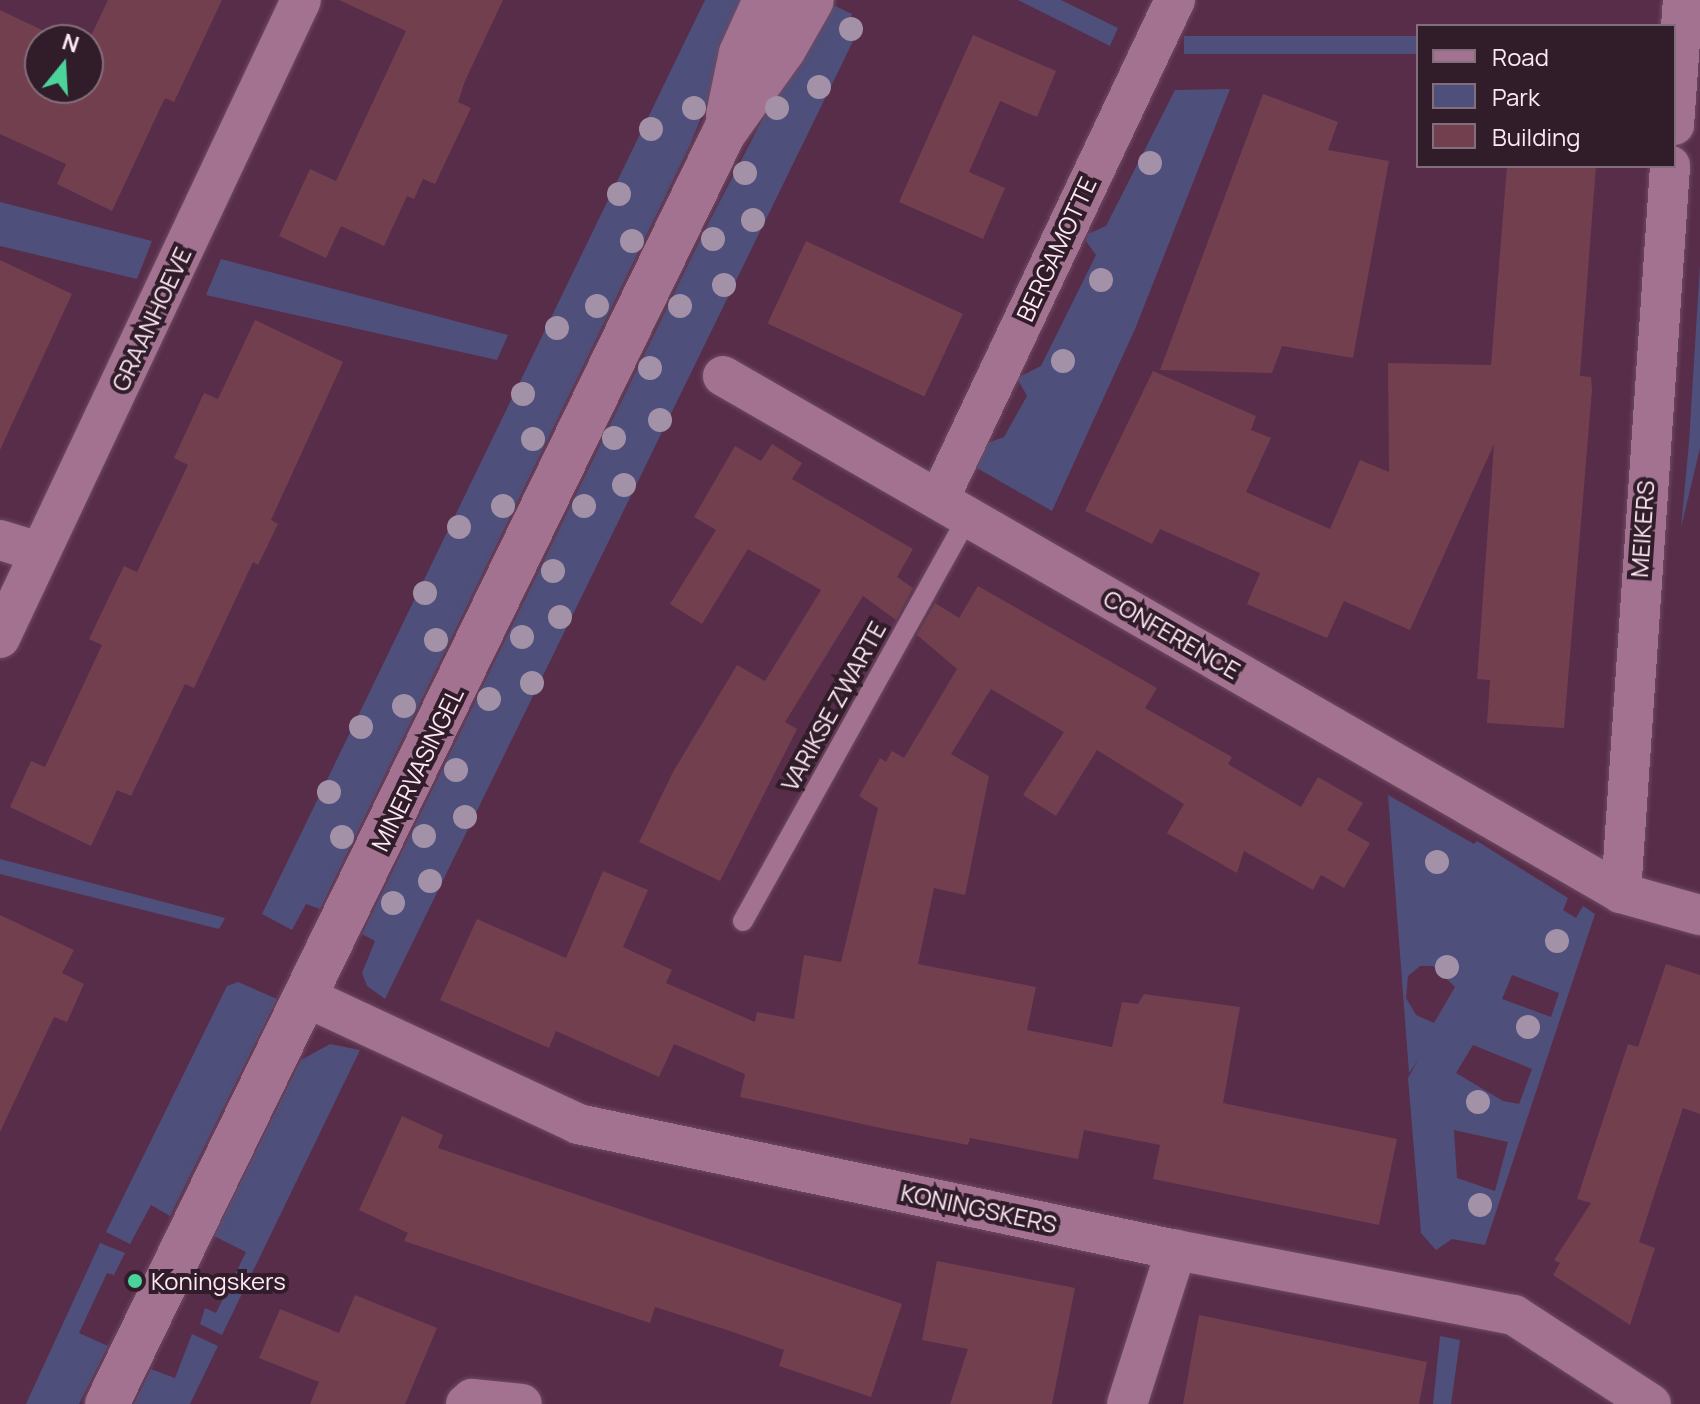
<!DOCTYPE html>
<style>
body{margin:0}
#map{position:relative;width:1700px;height:1404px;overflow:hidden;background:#582d49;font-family:Manrope,sans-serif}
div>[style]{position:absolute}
.green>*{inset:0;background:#4e4f7b;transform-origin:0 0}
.building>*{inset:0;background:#723f4e;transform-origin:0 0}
.roads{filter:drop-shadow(0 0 2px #6d4a62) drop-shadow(0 0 2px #6d4a62)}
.lane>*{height:20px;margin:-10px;padding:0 10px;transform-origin:10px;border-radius:10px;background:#a27290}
.street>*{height:40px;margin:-20px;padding:0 20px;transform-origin:20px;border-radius:20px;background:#a27290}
.secondary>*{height:44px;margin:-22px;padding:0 22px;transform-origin:22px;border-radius:22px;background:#a27290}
.trees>*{width:24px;height:24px;margin:-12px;border-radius:50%;background:#a391a8}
.dots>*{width:22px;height:22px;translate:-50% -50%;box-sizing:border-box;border:4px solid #311d2a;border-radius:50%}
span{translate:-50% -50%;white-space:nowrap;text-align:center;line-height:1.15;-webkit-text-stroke:8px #311d2a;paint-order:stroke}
.street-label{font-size:24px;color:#fde7f4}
.poi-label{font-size:24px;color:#fde7f4}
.left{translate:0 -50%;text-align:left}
.legend{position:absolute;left:1416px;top:24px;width:260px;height:144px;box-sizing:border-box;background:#311d2a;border:2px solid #836e7b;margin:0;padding:10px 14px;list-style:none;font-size:24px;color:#fde7f4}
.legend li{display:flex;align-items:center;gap:16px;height:40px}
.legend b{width:40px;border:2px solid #836e7b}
.north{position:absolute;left:24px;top:24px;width:80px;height:80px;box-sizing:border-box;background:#311d2a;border:2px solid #836e7b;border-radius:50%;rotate:18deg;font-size:22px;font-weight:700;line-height:32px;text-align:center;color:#fde7f4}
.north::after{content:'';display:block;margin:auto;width:28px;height:36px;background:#4cd39b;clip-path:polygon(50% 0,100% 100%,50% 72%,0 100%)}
</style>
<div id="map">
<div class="green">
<div style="clip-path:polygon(705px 0,748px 0,690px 145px,320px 909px,306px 904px,292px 930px,262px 914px)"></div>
<div style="clip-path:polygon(1018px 0,1061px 0,1118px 28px,1110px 46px)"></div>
<div style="clip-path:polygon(831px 4px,852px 14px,847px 29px,857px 33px,385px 999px,367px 986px,362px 973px,375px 941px,362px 934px,707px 226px,776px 93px)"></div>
<div style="left:1418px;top:36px;width:18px;height:234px;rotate:90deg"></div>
<div style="clip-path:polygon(1230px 89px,1135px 329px,1052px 511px,975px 467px,982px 445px,1004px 437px,1027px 396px,1017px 378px,1041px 366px,1096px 255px,1086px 241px,1088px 234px,1106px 226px,1175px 90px)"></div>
<div style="clip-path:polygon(0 202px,152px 241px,137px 279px,0 246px)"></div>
<div style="clip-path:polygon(221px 259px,508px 335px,497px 360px,206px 295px)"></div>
<div style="clip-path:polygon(1700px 264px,1700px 448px,1681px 528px,1689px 442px)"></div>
<div style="clip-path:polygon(evenodd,1388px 795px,1474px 844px,1477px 841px,1568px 898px,1563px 910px,1576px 918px,1583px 906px,1595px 914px,1485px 1245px,1452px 1239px,1436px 1250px,1421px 1233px,1408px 1078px,1418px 1060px,1409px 1073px,1388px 795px,1420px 966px,1433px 966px,1455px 987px,1434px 1023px,1416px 1015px,1406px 998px,1408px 976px,1420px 966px,1388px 795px,1512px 975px,1559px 993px,1551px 1017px,1502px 999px,1512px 975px,1388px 795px,1473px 1045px,1532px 1069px,1519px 1104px,1503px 1101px,1456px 1073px,1473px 1045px,1388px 795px,1454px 1130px,1508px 1142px,1495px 1191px,1457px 1178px,1454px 1130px)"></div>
<div style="clip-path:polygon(0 859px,225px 918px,219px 929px,0 874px)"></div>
<div style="clip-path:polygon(238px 982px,277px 999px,170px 1216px,151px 1205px,130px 1244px,106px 1232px,227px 986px)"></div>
<div style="clip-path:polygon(330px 1044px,360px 1050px,222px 1335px,200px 1324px,205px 1308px,216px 1313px,246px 1252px,214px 1236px,301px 1060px)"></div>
<div style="clip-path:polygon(100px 1243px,125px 1253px,114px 1275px,107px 1273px,79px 1333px,108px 1346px,79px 1404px,26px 1404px)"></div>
<div style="clip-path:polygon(192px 1334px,218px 1346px,190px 1404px,134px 1404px,151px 1369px,175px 1378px)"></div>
<div style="clip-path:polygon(1440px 1336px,1460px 1340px,1451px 1404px,1433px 1404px)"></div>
</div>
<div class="building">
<div style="clip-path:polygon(108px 0,222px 0,174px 102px,165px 98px,112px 211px,57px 184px,66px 164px,0 134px,0 10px,63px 40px,40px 40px,40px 88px,88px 88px,88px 42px)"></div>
<div style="clip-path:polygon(339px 0,503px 0,465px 81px,458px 102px,471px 108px,435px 184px,423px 179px,414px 199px,407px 196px,384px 246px,341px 226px,326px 258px,279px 236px,310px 169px,336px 181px,406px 31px)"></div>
<div style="clip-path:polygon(973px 35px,1056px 71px,1037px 117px,1000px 101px,969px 172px,1005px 188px,983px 239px,899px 202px)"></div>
<div style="clip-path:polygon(1263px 94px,1338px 122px,1328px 150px,1389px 161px,1353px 358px,1282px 346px,1272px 373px,1160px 370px)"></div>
<div style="clip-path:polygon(1507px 166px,1596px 166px,1580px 376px,1591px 377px,1592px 390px,1564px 728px,1487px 723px,1490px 680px,1477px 679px,1494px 444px,1410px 630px,1344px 601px,1327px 638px,1247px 604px,1260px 573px,1160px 529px,1152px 544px,1085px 511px,1153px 371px,1256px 416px,1251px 430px,1271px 438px,1246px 492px,1330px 529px,1360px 460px,1389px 472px,1388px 363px,1491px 365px)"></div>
<div style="left:806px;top:241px;width:173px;height:91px;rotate:25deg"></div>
<div style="clip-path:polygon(0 260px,72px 294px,0 450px)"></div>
<div style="clip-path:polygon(255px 320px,343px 362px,271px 520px,278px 524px,258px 565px,253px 562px,194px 688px,185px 684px,131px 796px,117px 790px,91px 846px,10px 807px,31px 761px,45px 767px,102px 645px,89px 639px,124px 566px,137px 572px,188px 465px,174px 458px,204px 393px,218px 399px)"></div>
<div style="clip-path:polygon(772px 444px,802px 463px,792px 479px,913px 549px,897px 577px,913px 588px,896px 620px,863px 596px,785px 722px,797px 729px,720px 881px,639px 842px,673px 772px,737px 665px,765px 681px,821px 590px,748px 549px,702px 624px,670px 604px,716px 530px,694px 517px,735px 446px,761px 461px)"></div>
<div style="clip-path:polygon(978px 586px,1157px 688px,1145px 708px,1232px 757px,1228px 764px,1301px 807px,1318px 777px,1363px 803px,1347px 830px,1370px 843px,1344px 888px,1321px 875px,1313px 890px,1244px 851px,1237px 873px,1167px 833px,1184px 804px,1097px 750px,1056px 816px,1023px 795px,1064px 732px,991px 689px,951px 754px,989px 776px,965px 895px,934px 888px,918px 964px,1036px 987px,1027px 1030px,1112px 1047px,1122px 1002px,1138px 1004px,1144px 994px,1240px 1007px,1223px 1103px,1397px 1139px,1379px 1225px,1153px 1179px,1160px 1145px,1084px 1130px,1078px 1159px,970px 1138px,968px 1145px,885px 1129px,740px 1097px,745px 1074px,674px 1044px,659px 1077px,556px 1031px,549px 1048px,440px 1000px,477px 919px,566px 958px,603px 871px,648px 890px,623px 947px,672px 970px,666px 983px,755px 1022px,757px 1012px,794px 1019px,804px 955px,841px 962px,878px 808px,859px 796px,880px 758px,886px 762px,892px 751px,904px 758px,957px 669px,917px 635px,935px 603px,959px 618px)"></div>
<div style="clip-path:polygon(0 915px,74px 950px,62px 973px,84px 984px,67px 1022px,54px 1017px,0 1132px)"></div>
<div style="clip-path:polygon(1666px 964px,1700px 975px,1700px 1114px,1683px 1108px,1658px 1183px,1639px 1242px,1655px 1248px,1630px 1325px,1553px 1275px,1560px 1263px,1554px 1260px,1591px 1203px,1577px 1199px,1628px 1044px,1638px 1047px)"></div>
<div style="clip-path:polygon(402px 1116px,443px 1135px,438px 1148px,902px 1304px,871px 1397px,779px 1366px,784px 1350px,730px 1331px,655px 1307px,650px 1323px,404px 1241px,408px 1233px,359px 1210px)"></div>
<div style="clip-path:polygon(937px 1261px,1075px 1288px,1052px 1404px,950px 1404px,968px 1349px,922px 1340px)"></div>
<div style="clip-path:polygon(355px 1295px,437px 1328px,405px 1404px,310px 1404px,319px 1382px,259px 1358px,280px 1309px,339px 1333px)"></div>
<div style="clip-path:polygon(1199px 1315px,1427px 1362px,1419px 1404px,1183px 1404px)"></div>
</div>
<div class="roads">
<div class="lane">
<div style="left:743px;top:921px;width:462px;rotate:-60.9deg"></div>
</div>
<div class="street">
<div style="left:1674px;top:125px;width:125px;rotate:-85.9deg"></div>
<div style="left:723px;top:376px;width:1036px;rotate:29.93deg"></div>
<div style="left:1621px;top:893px;width:82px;rotate:15.6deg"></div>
<div style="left:939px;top:499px;width:552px;rotate:-64.69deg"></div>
<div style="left:0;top:540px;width:41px;rotate:17.1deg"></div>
<div style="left:0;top:638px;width:705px;rotate:-64.74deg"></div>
<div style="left:1621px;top:893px;width:729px;rotate:-86.14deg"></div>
<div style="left:306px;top:997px;width:300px;rotate:25deg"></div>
<div style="left:578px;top:1124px;width:611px;rotate:11.9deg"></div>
<div style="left:1176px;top:1250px;width:344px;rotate:10.9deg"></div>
<div style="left:1514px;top:1315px;width:163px;rotate:33deg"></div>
<div style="left:466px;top:1404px;width:8px;rotate:-40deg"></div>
<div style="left:472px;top:1399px;width:50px;rotate:5.7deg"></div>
<div style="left:1127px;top:1404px;width:162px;rotate:-72.3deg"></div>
</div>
<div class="secondary">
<div style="left:728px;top:115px;width:63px;rotate:-78.2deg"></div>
<div style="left:741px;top:53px;width:58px;rotate:-65.6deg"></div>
<div style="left:107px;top:1404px;width:1413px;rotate:-64.11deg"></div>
<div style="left:724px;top:133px;width:103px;rotate:-54.5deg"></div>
<div style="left:784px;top:49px;width:56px;rotate:-60.3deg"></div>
</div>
</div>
<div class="trees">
<div style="left:851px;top:29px"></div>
<div style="left:819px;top:87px"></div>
<div style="left:694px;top:108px"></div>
<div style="left:777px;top:108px"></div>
<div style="left:651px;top:129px"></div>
<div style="left:1150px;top:163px"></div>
<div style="left:745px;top:173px"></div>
<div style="left:619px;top:194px"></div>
<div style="left:753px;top:220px"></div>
<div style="left:713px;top:239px"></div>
<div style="left:632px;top:241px"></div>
<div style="left:1101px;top:280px"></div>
<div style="left:724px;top:285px"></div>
<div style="left:597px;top:306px"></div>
<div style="left:680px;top:306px"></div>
<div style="left:557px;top:328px"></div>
<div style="left:1063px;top:361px"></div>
<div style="left:650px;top:368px"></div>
<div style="left:523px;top:394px"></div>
<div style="left:660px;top:420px"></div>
<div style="left:614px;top:438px"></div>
<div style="left:533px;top:439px"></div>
<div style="left:624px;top:485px"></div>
<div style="left:503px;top:506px"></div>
<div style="left:584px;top:506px"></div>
<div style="left:459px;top:527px"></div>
<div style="left:553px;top:571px"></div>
<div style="left:425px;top:593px"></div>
<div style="left:560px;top:617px"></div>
<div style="left:522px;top:637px"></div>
<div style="left:436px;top:640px"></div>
<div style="left:532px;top:683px"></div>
<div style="left:489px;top:699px"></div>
<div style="left:404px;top:706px"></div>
<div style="left:361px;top:727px"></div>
<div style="left:456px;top:770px"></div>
<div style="left:329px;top:792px"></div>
<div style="left:465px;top:817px"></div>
<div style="left:424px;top:836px"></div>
<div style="left:342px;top:837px"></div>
<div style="left:1437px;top:862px"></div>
<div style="left:430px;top:881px"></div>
<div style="left:393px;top:903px"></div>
<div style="left:1557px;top:941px"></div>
<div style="left:1447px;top:967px"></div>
<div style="left:1528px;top:1027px"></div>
<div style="left:1478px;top:1102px"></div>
<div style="left:1480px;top:1205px"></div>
</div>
<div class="dots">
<div style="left:135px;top:1281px;background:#4cd39b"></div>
</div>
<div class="street-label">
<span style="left:1056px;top:249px;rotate:-65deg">BERGAMOTTE</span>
<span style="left:151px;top:319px;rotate:-65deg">GRAANHOEVE</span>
<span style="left:1642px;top:529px;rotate:-86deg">MEIKERS</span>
<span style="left:1172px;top:634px;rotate:30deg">CONFERENCE</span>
<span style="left:833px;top:706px;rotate:-61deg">VARIKSE ZWARTE</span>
<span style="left:417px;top:769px;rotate:-64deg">MINERVASINGEL</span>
<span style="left:979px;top:1208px;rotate:12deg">KONINGSKERS</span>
</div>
<div class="poi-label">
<span class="left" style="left:151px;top:1281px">Koningskers</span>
</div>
<ul class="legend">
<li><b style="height:10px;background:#a27290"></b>Road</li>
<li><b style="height:22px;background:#4e4f7b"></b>Park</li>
<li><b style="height:22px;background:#723f4e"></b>Building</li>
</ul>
<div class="north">N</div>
</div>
